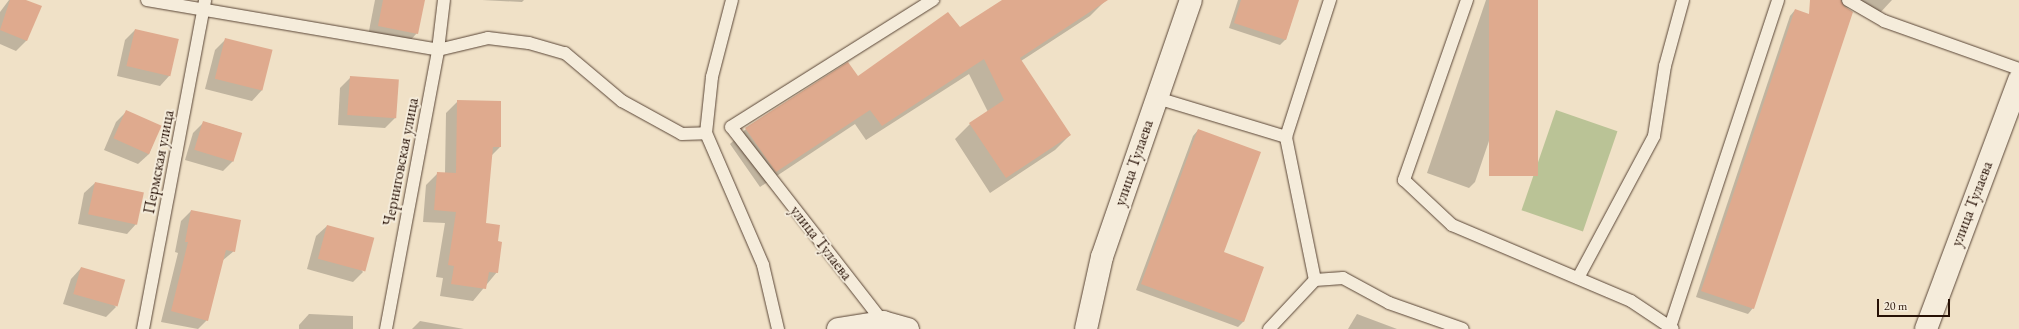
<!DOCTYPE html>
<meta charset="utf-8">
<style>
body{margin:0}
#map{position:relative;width:2019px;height:329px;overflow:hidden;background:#f0e1c7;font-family:"EB Garamond",serif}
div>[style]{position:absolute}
.green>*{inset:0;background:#bac396;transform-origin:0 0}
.shadow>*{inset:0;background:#0003}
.building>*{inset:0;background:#dfaa8e;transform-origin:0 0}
.roads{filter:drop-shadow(0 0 1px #594536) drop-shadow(0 0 1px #594536)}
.lane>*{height:12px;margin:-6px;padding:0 6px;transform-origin:6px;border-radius:6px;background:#f5ecdb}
.street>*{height:22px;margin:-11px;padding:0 11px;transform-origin:11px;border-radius:11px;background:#f5ecdb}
.secondary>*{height:22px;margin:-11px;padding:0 11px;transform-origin:11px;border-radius:11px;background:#f5ecdb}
span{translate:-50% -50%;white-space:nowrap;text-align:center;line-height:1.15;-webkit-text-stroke:4px #f5ecdb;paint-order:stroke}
.street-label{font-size:16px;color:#271106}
.scale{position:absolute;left:1877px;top:299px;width:73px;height:18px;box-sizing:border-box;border:2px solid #271106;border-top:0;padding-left:5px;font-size:12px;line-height:14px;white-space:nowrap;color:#271106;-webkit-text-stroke:3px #f5ecdb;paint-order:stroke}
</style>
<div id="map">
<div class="green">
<div style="left:1556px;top:110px;width:65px;height:106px;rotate:19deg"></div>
</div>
<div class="shadow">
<div style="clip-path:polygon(9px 0,23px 0,27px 40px,16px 51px,0 44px,0 12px)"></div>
<div style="clip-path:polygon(375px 0,424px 0,417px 33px,407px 44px,368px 36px)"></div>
<div style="clip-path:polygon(482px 0,524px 0,522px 2px)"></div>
<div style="clip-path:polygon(1004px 0,1106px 0,1090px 16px,1021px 61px,1070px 135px,1055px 150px,990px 193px,955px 139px,970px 124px,988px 112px,969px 74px,866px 140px,855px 124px,760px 187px,730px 144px,746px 129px,848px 64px,857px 78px,960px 28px)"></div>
<div style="clip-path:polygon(1238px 0,1298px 0,1286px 39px,1280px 45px,1229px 28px)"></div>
<div style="clip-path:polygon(1486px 0,1537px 0,1475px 182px,1469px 188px,1427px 173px)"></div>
<div style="clip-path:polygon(1834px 0,1892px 0,1878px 15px,1833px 4px)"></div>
<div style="clip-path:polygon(1795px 10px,1753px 308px,1748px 314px,1696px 297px,1790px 16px)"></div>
<div style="clip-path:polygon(135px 30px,170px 75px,160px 86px,117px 76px,125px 40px)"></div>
<div style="clip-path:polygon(225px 40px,262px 90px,252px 101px,205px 89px,215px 50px)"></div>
<div style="clip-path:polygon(351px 77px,396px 117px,385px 128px,338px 125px,340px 88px)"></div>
<div style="clip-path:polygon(458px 101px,500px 147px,491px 156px,485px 224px,497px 242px,497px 272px,473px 301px,440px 296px,443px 278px,436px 277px,445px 223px,423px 222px,426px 185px,438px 173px,445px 173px,446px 113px)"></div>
<div style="clip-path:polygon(126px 112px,160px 126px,149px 154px,138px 164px,104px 150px,116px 122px)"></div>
<div style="clip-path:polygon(204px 122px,241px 133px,233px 161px,223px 171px,185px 160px,193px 133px)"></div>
<div style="clip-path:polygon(1198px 130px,1223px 253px,1263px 268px,1243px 322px,1238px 327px,1136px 290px,1193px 136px)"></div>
<div style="clip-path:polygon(95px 183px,137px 223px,127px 234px,78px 224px,84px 193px)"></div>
<div style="clip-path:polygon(191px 211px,234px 251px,222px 261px,207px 320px,198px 329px,161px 322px,178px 253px,175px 252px,181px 221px)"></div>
<div style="clip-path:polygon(327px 226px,363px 272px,353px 282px,307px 269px,316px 236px)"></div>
<div style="clip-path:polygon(81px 268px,116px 307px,106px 317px,63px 304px,71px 279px)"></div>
<div style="clip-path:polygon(309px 314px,353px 316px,353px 329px,299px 329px,299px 325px)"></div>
<div style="clip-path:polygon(1357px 314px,1397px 329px,1348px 329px)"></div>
<div style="clip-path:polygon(420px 321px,464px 329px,412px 329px)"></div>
</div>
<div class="building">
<div style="clip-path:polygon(10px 0,26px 0,42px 6px,27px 41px,0 30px)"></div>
<div style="clip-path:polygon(383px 0,425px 0,418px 34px,378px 26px)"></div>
<div style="clip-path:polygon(1002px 0,1108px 0,1020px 58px,1071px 135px,1006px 178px,969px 123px,1004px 100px,984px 59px,882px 126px,870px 110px,776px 172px,745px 128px,848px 62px,858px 76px,948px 12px,960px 27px)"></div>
<div style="clip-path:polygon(1241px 0,1299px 0,1286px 40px,1234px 23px)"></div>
<div style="left:1489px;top:0;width:49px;height:176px"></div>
<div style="clip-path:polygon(1810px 0,1841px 0,1844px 6px,1853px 12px,1754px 309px,1701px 291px,1795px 9px,1809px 14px)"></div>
<div style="left:135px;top:29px;width:45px;height:38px;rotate:13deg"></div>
<div style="left:225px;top:38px;width:49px;height:42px;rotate:14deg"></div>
<div style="left:350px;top:76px;width:49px;height:39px;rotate:4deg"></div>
<div style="clip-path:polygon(457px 100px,501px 101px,501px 147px,493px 147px,486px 223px,500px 225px,498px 241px,502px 242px,498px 273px,489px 272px,486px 289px,451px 284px,454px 266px,448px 265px,456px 212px,434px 210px,437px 172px,456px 173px)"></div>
<div style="left:126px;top:110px;width:39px;height:31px;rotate:24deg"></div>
<div style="left:203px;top:121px;width:41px;height:30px;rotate:17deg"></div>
<div style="clip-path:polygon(1198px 129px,1261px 152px,1224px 252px,1264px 267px,1244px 322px,1141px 284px)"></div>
<div style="left:95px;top:182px;width:50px;height:33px;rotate:12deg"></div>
<div style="clip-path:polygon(191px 210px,241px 220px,235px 252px,226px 250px,208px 321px,171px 311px,188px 242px,185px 242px)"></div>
<div style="left:327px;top:225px;width:49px;height:35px;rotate:15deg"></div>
<div style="left:81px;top:267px;width:46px;height:28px;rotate:16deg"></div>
</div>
<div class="roads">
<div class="lane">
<div style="left:147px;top:0;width:295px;rotate:9.7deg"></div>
<div style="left:438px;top:50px;width:51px;rotate:-13.5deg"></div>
<div style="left:488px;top:38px;width:41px;rotate:7deg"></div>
<div style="left:529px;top:43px;width:37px;rotate:16deg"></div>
<div style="left:565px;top:53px;width:75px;rotate:40.1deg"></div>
<div style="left:622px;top:101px;width:68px;rotate:28.8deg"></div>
<div style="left:682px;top:134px;width:24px;rotate:-2deg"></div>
<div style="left:732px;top:0;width:80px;rotate:104.6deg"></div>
<div style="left:712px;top:77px;width:56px;rotate:96.1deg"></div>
<div style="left:706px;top:133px;width:144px;rotate:66.6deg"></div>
<div style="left:763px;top:265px;width:66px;rotate:76.8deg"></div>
<div style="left:1467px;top:0;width:191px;rotate:109.3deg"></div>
<div style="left:1404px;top:180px;width:66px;rotate:43.2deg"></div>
<div style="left:1452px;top:225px;width:194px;rotate:23deg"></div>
<div style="left:1631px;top:301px;width:50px;rotate:33.7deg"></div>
<div style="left:1848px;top:0;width:42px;rotate:30.3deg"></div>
<div style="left:1884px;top:21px;width:143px;rotate:19.6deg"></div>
<div style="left:1157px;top:98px;width:135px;rotate:16.8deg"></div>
<div style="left:1578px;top:278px;width:161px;rotate:-61.8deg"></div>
<div style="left:1654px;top:136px;width:71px;rotate:-81.1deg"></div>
<div style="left:1665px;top:66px;width:68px;rotate:-74.7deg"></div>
<div style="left:1315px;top:280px;width:146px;rotate:-101.5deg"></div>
<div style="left:1286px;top:137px;width:144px;rotate:-72.2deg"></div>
<div style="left:883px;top:322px;width:247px;rotate:-127.9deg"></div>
<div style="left:731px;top:127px;width:239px;rotate:-32.2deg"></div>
<div style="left:1670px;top:327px;width:344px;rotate:-71.7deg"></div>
<div style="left:143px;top:329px;width:335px;rotate:-79.3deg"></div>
<div style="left:386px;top:329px;width:284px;rotate:-79.4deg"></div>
<div style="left:438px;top:50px;width:50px;rotate:-83.2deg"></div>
<div style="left:1269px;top:329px;width:67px;rotate:-46.8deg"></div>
<div style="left:1315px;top:280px;width:28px;rotate:-4deg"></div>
<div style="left:1343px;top:278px;width:52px;rotate:28.5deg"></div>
<div style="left:1389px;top:303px;width:78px;rotate:19.4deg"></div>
</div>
<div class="street">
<div style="left:838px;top:329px;width:46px;rotate:-8.8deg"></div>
<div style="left:883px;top:322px;width:26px;rotate:16deg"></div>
<div style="left:1086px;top:329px;width:74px;rotate:-77.5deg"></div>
<div style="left:1102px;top:257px;width:272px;rotate:-70.9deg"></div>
</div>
<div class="secondary">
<div style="left:1926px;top:329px;width:266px;rotate:-69.5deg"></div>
</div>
</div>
<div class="street-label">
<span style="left:159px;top:162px;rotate:-79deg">Пермская улица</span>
<span style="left:401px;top:162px;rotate:-79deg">Черниговская улица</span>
<span style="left:1134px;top:163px;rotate:-71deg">улица Тулаева</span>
<span style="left:1972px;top:204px;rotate:-69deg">улица Тулаева</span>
<span style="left:821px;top:243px;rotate:52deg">улица Тулаева</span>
</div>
<div class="scale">20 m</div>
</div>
